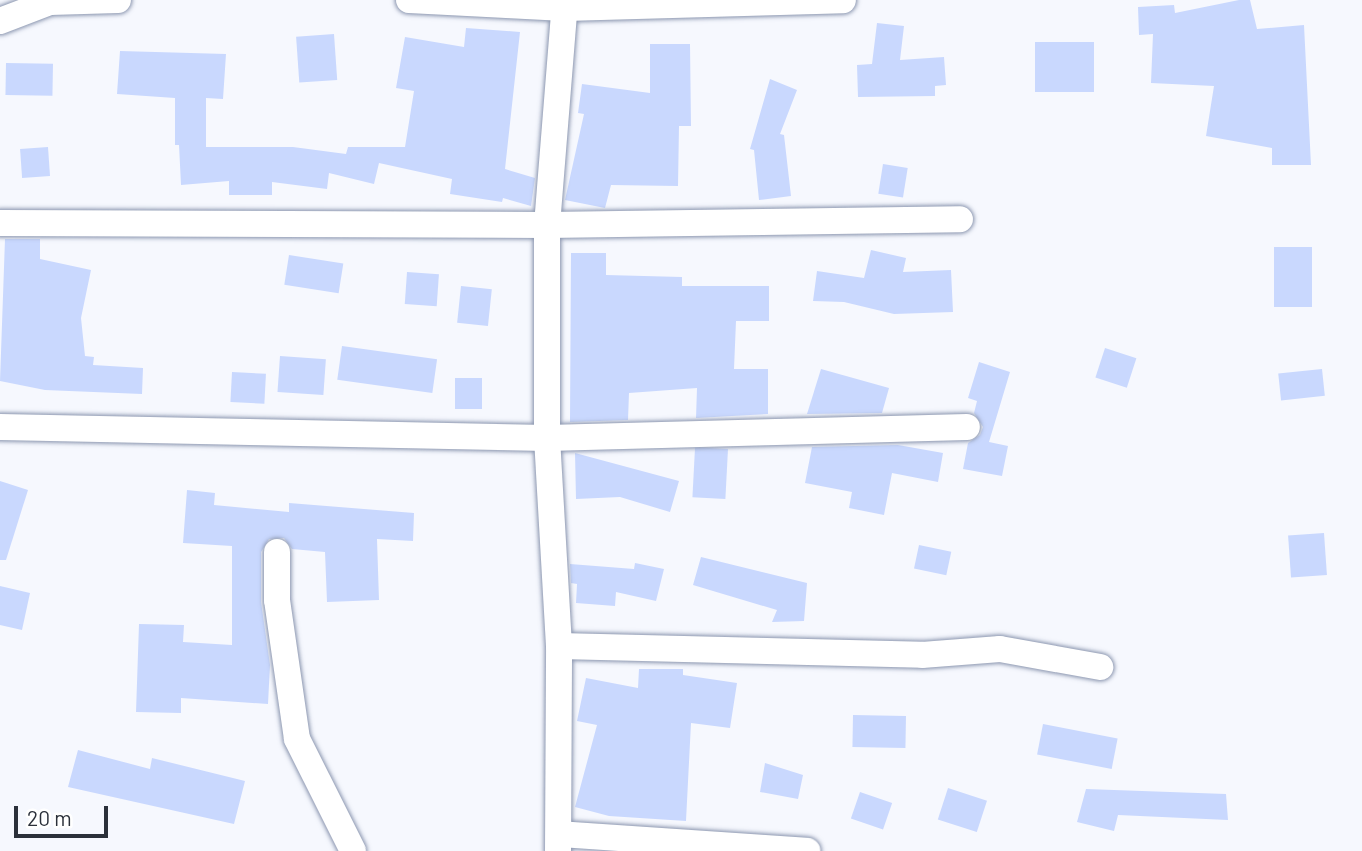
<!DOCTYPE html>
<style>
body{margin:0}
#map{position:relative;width:1362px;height:851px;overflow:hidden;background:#f6f8fe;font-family:Barlow,sans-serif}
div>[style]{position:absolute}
.building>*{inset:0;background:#c9d8fe;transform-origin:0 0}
.roads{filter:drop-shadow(0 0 2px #8c97b0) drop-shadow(0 0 2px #8c97b0)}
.street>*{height:26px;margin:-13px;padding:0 13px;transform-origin:13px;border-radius:13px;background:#fff}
span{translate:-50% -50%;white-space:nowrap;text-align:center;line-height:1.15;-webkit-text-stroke:5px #fff;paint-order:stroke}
.scale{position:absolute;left:14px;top:806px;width:94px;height:32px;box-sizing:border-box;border:4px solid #2b303a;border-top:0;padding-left:9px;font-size:21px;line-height:24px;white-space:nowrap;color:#2b303a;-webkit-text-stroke:5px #fff;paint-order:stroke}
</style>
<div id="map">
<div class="building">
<div style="clip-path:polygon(1239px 0,1250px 0,1257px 29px,1304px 25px,1311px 165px,1272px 165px,1272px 148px,1206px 136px,1214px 86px,1151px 83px,1153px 34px,1139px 35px,1138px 7px,1174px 5px,1175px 13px)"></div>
<div style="clip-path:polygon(877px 23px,904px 26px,900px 60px,944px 57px,946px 85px,935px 86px,935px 96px,858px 97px,857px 65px,872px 64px)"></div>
<div style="clip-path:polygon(466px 28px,520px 32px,505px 169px,535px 178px,531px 206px,503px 198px,502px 202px,450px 194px,452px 179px,379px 163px,374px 184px,329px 173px,327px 189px,272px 182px,272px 195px,229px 195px,229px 181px,181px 185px,179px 145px,175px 145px,175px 98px,117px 94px,120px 51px,226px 54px,223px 99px,206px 98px,206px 147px,293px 147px,346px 154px,348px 147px,405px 147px,414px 91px,396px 88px,405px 37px,464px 47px)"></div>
<div style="left:334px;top:34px;width:46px;height:38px;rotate:86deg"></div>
<div style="left:1035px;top:42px;width:59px;height:50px"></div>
<div style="clip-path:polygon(650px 44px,690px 44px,691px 126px,679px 126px,678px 186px,611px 185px,605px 208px,565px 200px,584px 114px,578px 113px,582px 84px,650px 93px)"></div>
<div style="left:6px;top:63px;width:47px;height:32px;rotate:1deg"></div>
<div style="clip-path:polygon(770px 79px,797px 90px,780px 134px,784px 135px,791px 196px,759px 200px,754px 150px,750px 149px)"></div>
<div style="left:48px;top:147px;width:29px;height:28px;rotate:86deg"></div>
<div style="left:883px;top:164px;width:25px;height:30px;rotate:9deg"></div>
<div style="clip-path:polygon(5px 239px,40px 239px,40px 259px,91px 270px,81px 318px,85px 356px,94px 357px,93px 365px,143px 368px,142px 394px,45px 390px,0 381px)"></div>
<div style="left:1274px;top:247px;width:38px;height:60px"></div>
<div style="clip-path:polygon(871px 250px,906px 258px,903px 272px,951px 270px,953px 312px,894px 314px,844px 302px,813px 301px,817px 271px,864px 278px)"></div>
<div style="clip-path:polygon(571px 253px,606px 253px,606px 275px,682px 277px,682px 286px,769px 286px,769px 321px,736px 321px,734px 369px,768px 369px,768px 414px,696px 418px,697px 388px,629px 393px,628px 420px,570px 422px)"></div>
<div style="left:289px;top:255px;width:55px;height:30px;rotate:9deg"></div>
<div style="left:407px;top:272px;width:32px;height:32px;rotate:4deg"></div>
<div style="left:461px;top:286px;width:31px;height:37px;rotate:6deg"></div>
<div style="left:342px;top:346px;width:96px;height:34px;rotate:8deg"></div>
<div style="left:1105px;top:348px;width:33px;height:31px;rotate:18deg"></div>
<div style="left:280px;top:356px;width:46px;height:36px;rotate:4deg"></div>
<div style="clip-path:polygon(979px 362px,1010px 372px,989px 442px,1008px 446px,1002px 476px,963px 469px,968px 443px,980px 435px,983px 427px,974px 413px,977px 401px,968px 398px)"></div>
<div style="clip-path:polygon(821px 369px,889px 388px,882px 413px,807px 414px)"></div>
<div style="left:1322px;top:369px;width:27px;height:44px;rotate:84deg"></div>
<div style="left:232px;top:372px;width:34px;height:30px;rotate:3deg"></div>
<div style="left:455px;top:378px;width:27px;height:31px"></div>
<div style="clip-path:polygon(898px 445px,943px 453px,938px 482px,892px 473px,884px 515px,849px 508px,852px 492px,805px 483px,812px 447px)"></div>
<div style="left:728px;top:449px;width:50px;height:33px;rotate:93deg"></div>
<div style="clip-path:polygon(575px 453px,679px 481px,670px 512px,620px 497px,576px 499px)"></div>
<div style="clip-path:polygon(0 481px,28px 490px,6px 560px,0 560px)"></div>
<div style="clip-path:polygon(187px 490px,215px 493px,214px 505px,289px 512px,289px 503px,414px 513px,413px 541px,377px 539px,379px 600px,327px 602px,325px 552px,292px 549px,284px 538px,269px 539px,261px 552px,261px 602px,270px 665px,268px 704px,181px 698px,181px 713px,136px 712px,139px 624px,184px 625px,183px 642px,232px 645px,232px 546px,183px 543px)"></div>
<div style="left:1324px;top:533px;width:42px;height:36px;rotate:86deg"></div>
<div style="left:919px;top:545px;width:33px;height:24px;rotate:12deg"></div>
<div style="clip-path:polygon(701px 557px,807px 583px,804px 621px,772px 622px,777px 610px,693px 585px)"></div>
<div style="clip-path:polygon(635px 563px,664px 569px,656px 601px,616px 592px,615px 606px,576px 603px,577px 584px,571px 583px,570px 564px,634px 569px)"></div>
<div style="clip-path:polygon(0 586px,30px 593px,22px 630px,0 625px)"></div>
<div style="clip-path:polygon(639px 669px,683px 669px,683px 675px,737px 683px,730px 728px,691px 723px,686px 821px,609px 816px,575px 807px,597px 725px,577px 721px,586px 678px,638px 688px)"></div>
<div style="left:853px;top:715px;width:53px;height:32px;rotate:1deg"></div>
<div style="left:1043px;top:724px;width:76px;height:31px;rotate:11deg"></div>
<div style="clip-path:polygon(78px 750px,150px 769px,152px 758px,245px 781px,234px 824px,68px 787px)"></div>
<div style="clip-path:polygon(765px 763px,803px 775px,798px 799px,760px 792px)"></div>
<div style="left:948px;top:788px;width:41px;height:33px;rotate:18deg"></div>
<div style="clip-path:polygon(1086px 789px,1226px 794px,1228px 820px,1118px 815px,1114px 831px,1077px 822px)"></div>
<div style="left:860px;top:792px;width:34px;height:28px;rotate:19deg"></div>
</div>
<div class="roads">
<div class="street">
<div style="left:409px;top:0;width:156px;rotate:2.9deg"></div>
<div style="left:565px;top:8px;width:278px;rotate:-1.6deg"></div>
<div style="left:0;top:21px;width:53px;rotate:-20.8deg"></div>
<div style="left:50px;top:2px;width:68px;rotate:-1.7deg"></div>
<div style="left:0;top:223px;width:547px;rotate:0.21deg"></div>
<div style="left:547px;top:225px;width:413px;rotate:-0.8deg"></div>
<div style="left:0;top:427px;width:547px;rotate:1.15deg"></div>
<div style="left:547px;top:438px;width:420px;rotate:-1.5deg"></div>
<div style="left:277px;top:552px;width:48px;rotate:90deg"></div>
<div style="left:277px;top:600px;width:140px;rotate:81.8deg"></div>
<div style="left:297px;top:739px;width:125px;rotate:63.4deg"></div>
<div style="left:559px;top:646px;width:363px;rotate:1.4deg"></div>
<div style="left:922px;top:655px;width:78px;rotate:-4.4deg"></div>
<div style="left:1000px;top:649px;width:102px;rotate:10.2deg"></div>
<div style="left:559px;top:834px;width:249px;rotate:3.9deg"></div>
<div style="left:558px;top:851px;width:205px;rotate:-89.7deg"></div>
<div style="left:559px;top:646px;width:208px;rotate:-93.3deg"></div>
<div style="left:547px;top:438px;width:213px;rotate:-90deg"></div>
<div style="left:547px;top:225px;width:226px;rotate:-85.4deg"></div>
</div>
</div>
<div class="scale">20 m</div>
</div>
